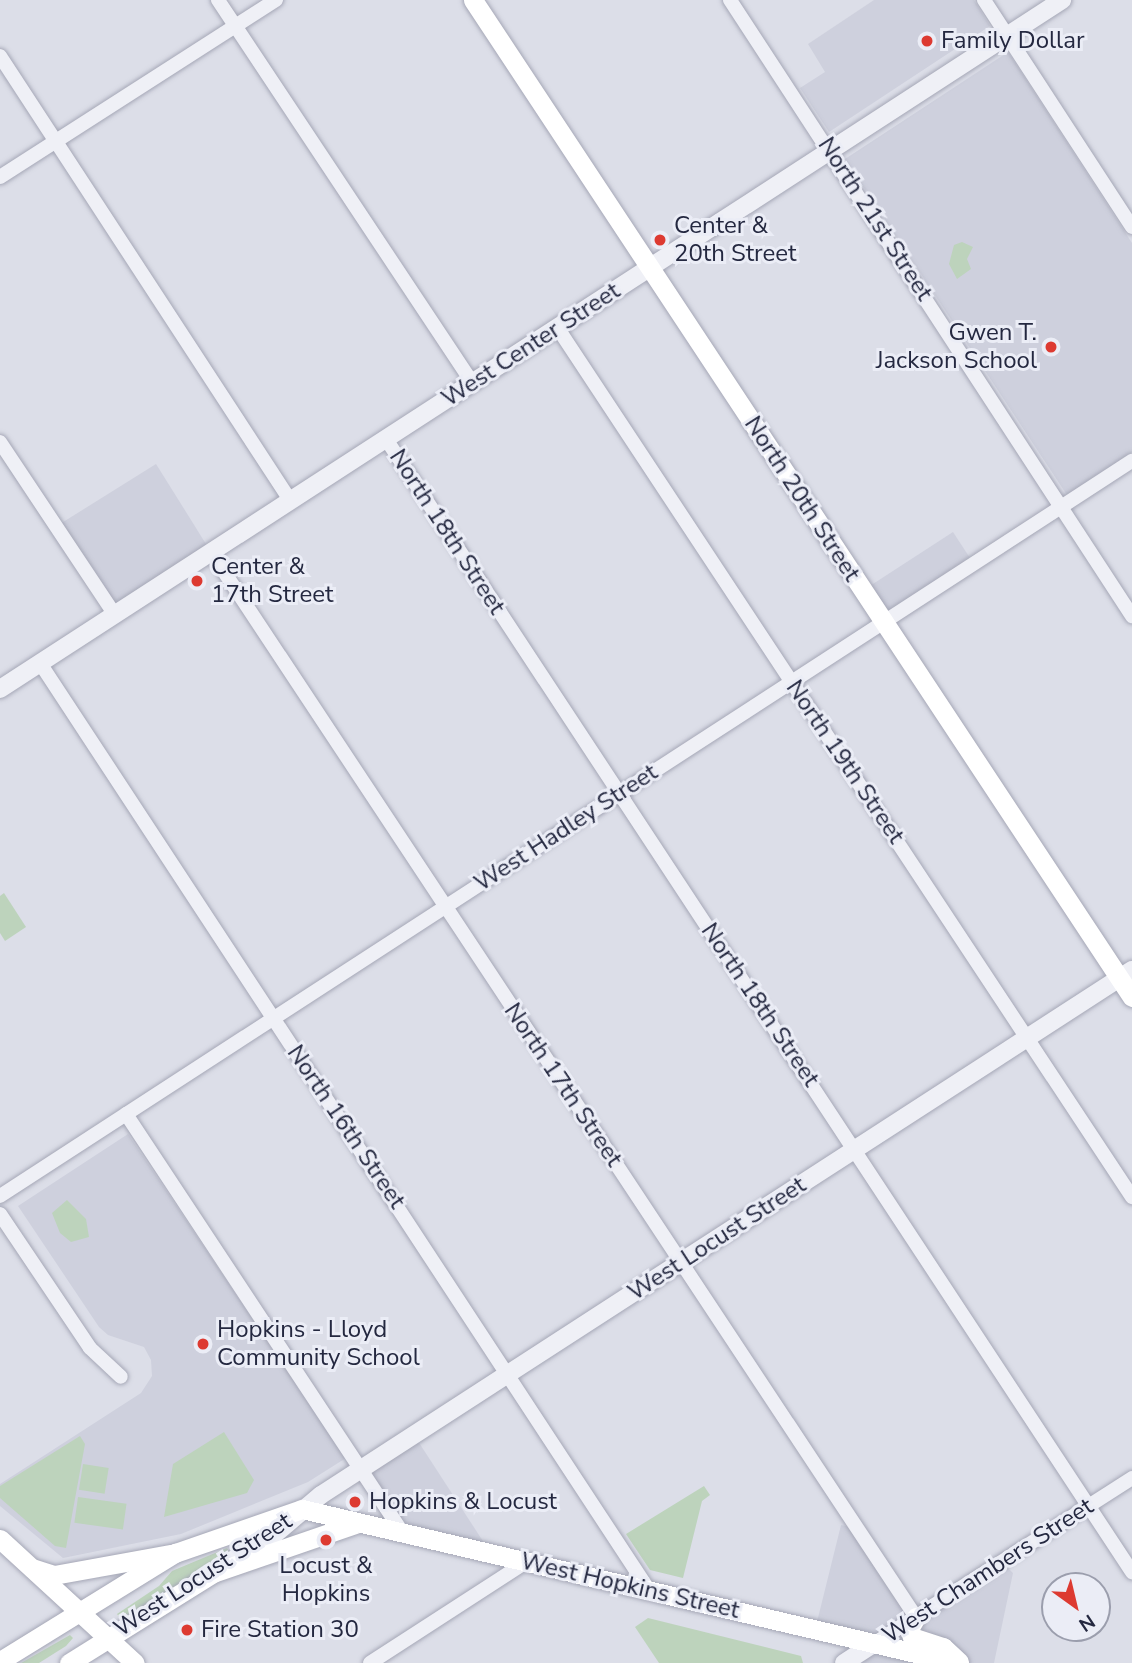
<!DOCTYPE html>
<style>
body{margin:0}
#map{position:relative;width:1132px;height:1663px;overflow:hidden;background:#dcdee8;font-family:"Nunito Sans",sans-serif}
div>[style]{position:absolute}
.built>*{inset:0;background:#ced0dd;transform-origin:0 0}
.green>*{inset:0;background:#bdd3bc;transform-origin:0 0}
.roads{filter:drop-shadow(0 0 2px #a5a7b6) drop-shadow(0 0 2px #a5a7b6)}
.minor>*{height:14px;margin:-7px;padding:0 7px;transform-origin:7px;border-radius:7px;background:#eff0f6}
.tertiary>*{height:18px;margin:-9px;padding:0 9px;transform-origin:9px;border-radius:9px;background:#eff0f6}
.secondary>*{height:19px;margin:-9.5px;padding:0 9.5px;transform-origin:9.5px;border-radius:9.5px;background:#fff}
.dots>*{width:19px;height:19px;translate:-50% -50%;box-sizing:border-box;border:4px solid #ebedf6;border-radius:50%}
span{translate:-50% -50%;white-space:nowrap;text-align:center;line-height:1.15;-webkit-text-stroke:6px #ebedf6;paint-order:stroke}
.poi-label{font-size:24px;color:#242840}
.left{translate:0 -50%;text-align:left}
.right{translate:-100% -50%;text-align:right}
.street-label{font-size:24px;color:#242840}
.north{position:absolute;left:1041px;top:1572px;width:70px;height:70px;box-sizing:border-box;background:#ebedf6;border:2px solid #9b9ead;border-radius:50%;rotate:146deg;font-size:19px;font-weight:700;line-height:28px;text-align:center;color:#242840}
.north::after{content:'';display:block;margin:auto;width:24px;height:32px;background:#dd3a31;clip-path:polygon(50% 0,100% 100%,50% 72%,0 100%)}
</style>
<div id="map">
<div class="built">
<div style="clip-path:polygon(874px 0,974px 0,990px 26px,829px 132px,800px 88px,825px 72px,808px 44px)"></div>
<div style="clip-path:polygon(1008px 52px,1132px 243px,1132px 452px,1067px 495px,845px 159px)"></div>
<div style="left:156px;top:464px;width:104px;height:118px;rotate:58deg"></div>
<div style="left:953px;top:532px;width:38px;height:107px;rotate:57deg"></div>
<div style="clip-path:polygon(128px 1134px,346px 1458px,308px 1482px,181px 1534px,63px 1558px,0 1506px,0 1484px,141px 1393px,152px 1376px,151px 1360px,144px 1347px,108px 1335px,99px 1327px,18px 1206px)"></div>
<div style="clip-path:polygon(414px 1435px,490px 1552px,402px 1532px,359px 1471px)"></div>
<div style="clip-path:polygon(841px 1525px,859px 1529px,916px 1617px,1002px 1562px,1013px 1573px,994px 1663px,844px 1663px,871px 1646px,815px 1630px)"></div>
</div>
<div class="green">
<div style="clip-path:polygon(962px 242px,973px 247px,967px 259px,971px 269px,957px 279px,949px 264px,954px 245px)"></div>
<div style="clip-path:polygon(4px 893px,26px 927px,5px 941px,0 933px,0 896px)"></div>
<div style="clip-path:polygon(67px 1200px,86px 1219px,89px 1237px,71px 1242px,60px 1233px,52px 1213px)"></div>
<div style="clip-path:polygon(224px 1432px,254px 1480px,247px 1493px,164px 1517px,173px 1464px)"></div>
<div style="clip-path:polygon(80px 1436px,85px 1444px,66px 1548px,55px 1546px,0 1498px,0 1486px)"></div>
<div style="left:83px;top:1464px;width:26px;height:26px;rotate:9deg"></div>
<div style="clip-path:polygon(704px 1486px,710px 1495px,702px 1501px,683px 1578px,650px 1570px,626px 1534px)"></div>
<div style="left:78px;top:1497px;width:49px;height:26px;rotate:8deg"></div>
<div style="clip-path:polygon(227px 1548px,230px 1553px,129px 1614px,120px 1618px,117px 1614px,159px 1586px,172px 1571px)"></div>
<div style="clip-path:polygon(648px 1618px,801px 1656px,803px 1663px,659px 1663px,635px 1627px)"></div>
<div style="clip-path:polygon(70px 1635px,73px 1638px,66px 1646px,39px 1663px,21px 1663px)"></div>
</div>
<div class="roads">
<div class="minor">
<div style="left:218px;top:0;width:460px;rotate:56.4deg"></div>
<div style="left:730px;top:0;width:736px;rotate:56.87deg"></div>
<div style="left:984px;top:0;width:271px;rotate:56.9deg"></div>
<div style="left:0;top:56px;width:530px;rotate:56.85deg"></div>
<div style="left:0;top:177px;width:328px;rotate:-32.7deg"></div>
<div style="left:557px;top:327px;width:1043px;rotate:56.54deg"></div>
<div style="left:386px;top:439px;width:1357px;rotate:56.64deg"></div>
<div style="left:0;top:442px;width:208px;rotate:56.4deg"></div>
<div style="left:211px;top:552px;width:1277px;rotate:56.5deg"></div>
<div style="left:40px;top:663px;width:1111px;rotate:56.71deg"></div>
<div style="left:126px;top:1114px;width:501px;rotate:56.56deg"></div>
<div style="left:0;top:1196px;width:1350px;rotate:-33deg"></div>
<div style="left:0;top:1214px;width:161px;rotate:56.1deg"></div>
<div style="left:90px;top:1348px;width:42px;rotate:43.1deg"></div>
<div style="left:872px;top:1645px;width:309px;rotate:-32.7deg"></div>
<div style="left:370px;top:1663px;width:186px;rotate:-32.9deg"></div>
</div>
<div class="tertiary">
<div style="left:0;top:689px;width:1266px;rotate:-32.97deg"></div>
<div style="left:228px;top:1563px;width:55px;rotate:-31.7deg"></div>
<div style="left:275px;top:1534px;width:60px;rotate:-40.3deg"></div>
<div style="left:321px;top:1495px;width:966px;rotate:-32.92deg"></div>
<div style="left:844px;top:1663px;width:33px;rotate:-33deg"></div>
</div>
<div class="secondary">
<div style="left:473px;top:0;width:1195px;rotate:56.54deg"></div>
<div style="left:0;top:1539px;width:183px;rotate:42.6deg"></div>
<div style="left:32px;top:1568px;width:23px;rotate:18deg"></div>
<div style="left:54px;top:1575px;width:119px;rotate:-10.2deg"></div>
<div style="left:916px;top:1617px;width:14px;rotate:120deg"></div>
<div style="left:909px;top:1629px;width:9px;rotate:69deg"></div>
<div style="left:912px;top:1637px;width:33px;rotate:18deg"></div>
<div style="left:943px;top:1647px;width:22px;rotate:43deg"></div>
<div style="left:0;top:1661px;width:206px;rotate:-31.7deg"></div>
<div style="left:175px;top:1553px;width:134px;rotate:-19.1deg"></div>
<div style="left:302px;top:1509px;width:674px;rotate:13.21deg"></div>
<div style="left:69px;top:1663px;width:170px;rotate:-32deg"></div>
<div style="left:213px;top:1573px;width:150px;rotate:-19deg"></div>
</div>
</div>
<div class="dots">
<div style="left:927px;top:41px;background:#dd3a31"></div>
<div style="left:660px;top:240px;background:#dd3a31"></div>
<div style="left:1051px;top:347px;background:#dd3a31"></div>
<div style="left:197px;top:581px;background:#dd3a31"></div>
<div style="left:203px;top:1344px;background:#dd3a31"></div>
<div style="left:355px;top:1502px;background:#dd3a31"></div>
<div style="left:326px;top:1540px;background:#dd3a31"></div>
<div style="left:187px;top:1630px;background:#dd3a31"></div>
</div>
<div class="poi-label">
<span class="left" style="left:941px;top:41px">Family Dollar</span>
<span class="left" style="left:674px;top:240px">Center &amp;<br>20th Street</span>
<span class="right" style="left:1037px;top:347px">Gwen T.<br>Jackson School</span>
<span class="left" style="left:211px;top:581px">Center &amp;<br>17th Street</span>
<span class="left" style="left:217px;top:1344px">Hopkins - Lloyd<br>Community School</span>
<span class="left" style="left:369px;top:1502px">Hopkins &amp; Locust</span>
<span style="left:326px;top:1580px">Locust &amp;<br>Hopkins</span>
<span class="left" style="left:201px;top:1630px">Fire Station 30</span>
</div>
<div class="street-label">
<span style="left:875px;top:219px;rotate:57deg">North 21st Street</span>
<span style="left:531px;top:345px;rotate:-33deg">West Center Street</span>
<span style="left:802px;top:499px;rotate:57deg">North 20th Street</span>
<span style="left:447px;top:532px;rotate:57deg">North 18th Street</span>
<span style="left:845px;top:762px;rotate:56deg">North 19th Street</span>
<span style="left:566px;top:828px;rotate:-33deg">West Hadley Street</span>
<span style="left:760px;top:1005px;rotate:56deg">North 18th Street</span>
<span style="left:563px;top:1085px;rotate:56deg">North 17th Street</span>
<span style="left:346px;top:1127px;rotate:56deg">North 16th Street</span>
<span style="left:717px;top:1239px;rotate:-33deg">West Locust Street</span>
<span style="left:988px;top:1571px;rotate:-33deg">West Chambers Street</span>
<span style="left:203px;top:1575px;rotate:-33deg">West Locust Street</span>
<span style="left:630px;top:1586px;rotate:13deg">West Hopkins Street</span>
</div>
<div class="north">N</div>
</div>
